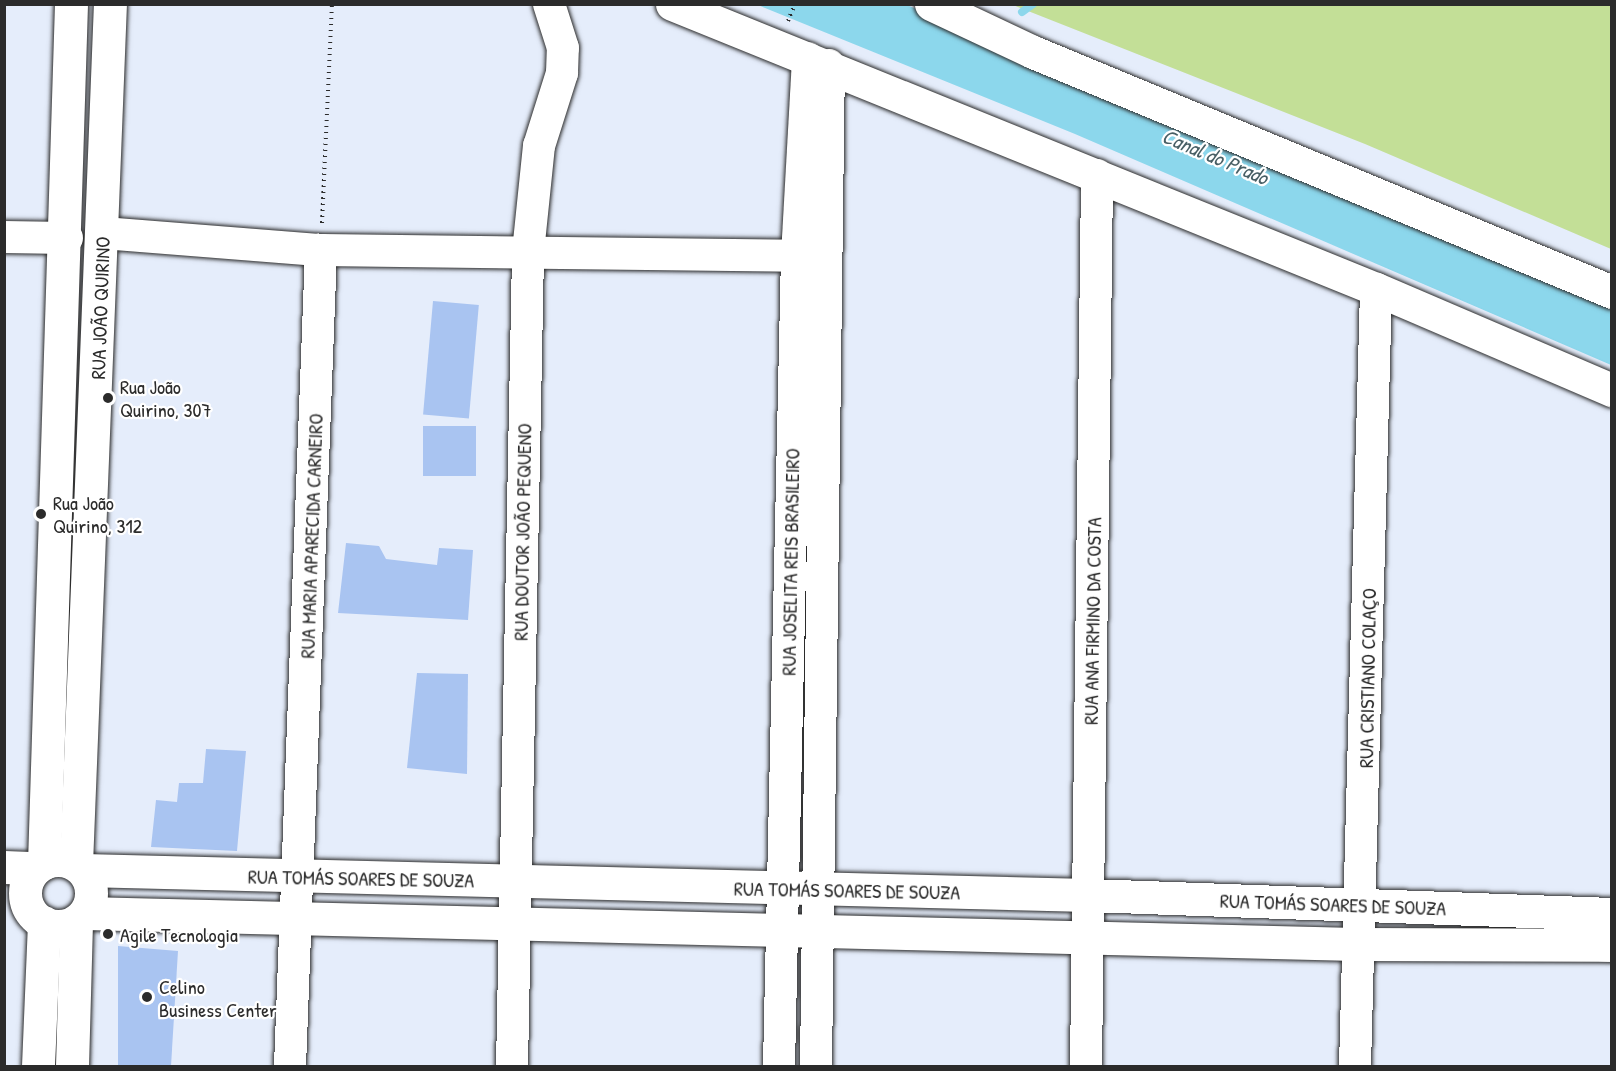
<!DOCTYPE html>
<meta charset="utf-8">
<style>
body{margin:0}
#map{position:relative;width:1616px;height:1071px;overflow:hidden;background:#e5edfb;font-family:"Patrick Hand",sans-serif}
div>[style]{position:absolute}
.green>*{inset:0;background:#c3df97}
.water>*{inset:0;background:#8cd7ec}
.stream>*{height:8px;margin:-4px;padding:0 4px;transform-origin:4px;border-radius:4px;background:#8cd7ec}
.building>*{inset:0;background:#a9c4f1;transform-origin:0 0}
.path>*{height:4px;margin-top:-2px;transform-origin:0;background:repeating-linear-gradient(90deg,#2b2b2b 0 1.5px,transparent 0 6px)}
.roads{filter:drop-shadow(0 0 2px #2b2b2b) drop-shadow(0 0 2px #2b2b2b)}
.street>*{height:32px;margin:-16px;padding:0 16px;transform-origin:16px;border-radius:16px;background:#fff}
.secondary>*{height:33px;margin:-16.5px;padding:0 16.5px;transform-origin:16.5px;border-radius:16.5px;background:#fff}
.secondary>.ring{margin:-16.5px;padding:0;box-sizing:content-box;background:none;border:33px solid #fff;border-radius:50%}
.primary>*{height:33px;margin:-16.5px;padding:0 16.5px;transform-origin:16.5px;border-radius:16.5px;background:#fff}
.dots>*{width:16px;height:16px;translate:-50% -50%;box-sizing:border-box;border:3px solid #fff;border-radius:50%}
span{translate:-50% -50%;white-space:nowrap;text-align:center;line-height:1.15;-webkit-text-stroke:4.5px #fff;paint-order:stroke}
.street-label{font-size:20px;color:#2b2b2b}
.poi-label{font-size:20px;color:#2b2b2b}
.left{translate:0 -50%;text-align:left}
.water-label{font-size:21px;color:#485f65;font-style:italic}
.frame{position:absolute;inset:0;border:6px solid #2b2b2b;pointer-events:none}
</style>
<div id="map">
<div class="green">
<div style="clip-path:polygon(1013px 5px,1611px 5px,1611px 249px,1365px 144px)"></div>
</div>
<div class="water">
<div style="clip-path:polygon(758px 5px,907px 5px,1611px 308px,1611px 365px,1075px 134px)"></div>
</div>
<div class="stream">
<div style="left:1022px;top:12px;width:14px;rotate:-36deg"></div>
</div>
<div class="building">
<div style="left:433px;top:301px;width:46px;height:114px;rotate:5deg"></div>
<div style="left:423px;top:426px;width:53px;height:50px"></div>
<div style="clip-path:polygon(346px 543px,379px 546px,386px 559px,437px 565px,439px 548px,473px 550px,468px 620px,338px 613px)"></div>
<div style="clip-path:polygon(417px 673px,468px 674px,467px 774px,407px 768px)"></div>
<div style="clip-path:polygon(206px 749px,246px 751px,237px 851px,151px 847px,156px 800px,177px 802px,179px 783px,203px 783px)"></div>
<div style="clip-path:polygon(118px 946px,178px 951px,171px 1066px,118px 1066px)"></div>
</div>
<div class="path">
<div style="left:788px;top:21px;width:18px;rotate:-68deg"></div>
<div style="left:322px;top:223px;width:219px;rotate:-87.4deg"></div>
</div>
<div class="roads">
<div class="street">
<div style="left:103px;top:233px;width:219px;rotate:4.5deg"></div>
<div style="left:321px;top:250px;width:476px;rotate:0.7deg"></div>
<div style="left:4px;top:237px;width:63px;rotate:0.9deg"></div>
<div style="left:290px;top:1066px;width:817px;rotate:-87.82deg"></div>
<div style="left:512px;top:1066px;width:814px;rotate:-88.87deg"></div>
<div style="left:528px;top:252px;width:107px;rotate:-84.1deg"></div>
<div style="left:539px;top:146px;width:77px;rotate:-72.5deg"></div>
<div style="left:562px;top:73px;width:25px;rotate:-88deg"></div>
<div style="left:563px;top:48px;width:46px;rotate:-107.7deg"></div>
<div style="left:779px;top:1066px;width:810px;rotate:-88.73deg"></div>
<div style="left:797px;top:256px;width:198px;rotate:-86.8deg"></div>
<div style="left:816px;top:1066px;width:1001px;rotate:-89.26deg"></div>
<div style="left:1086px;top:1066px;width:891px;rotate:-89.29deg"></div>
<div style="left:1355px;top:1066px;width:777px;rotate:-88.45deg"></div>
</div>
<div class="secondary">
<div class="ring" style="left:25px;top:860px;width:33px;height:33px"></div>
<div style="left:44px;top:863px;width:859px;rotate:-88.2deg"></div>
<div style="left:76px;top:864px;width:861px;rotate:-87.74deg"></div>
<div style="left:4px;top:867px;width:32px;rotate:2deg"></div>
<div style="left:83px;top:870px;width:1006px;rotate:1.42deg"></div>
<div style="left:1089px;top:895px;width:523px;rotate:2.08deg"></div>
<div style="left:85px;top:913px;width:1271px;rotate:1.4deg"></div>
<div style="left:1356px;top:944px;width:256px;rotate:0.2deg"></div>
<div style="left:38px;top:1066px;width:144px;rotate:-87.6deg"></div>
<div style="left:72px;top:1066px;width:145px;rotate:-88.4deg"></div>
</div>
<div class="primary">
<div style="left:672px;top:4px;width:760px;rotate:22.04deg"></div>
<div style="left:1376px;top:289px;width:257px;rotate:23.2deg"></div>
<div style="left:931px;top:4px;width:113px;rotate:25.2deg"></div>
<div style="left:1033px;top:52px;width:627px;rotate:22.51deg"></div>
</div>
</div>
<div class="dots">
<div style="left:108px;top:398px;background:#2b2b2b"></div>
<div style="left:41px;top:514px;background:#2b2b2b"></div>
<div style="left:108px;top:934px;background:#2b2b2b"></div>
<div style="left:147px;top:997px;background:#2b2b2b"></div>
</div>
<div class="street-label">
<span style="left:100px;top:308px;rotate:-88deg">RUA JOÃO QUIRINO</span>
<span style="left:522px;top:532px;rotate:-89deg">RUA DOUTOR JOÃO PEQUENO</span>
<span style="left:311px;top:536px;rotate:-88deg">RUA MARIA APARECIDA CARNEIRO</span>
<span style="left:790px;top:562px;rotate:-89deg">RUA JOSELITA REIS BRASILEIRO</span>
<span style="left:1092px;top:621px;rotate:-89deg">RUA ANA FIRMINO DA COSTA</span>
<span style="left:1367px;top:678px;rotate:-89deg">RUA CRISTIANO COLAÇO</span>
<span style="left:361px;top:878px;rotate:1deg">RUA TOMÁS SOARES DE SOUZA</span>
<span style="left:847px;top:890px;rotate:1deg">RUA TOMÁS SOARES DE SOUZA</span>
<span style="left:1333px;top:904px;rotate:2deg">RUA TOMÁS SOARES DE SOUZA</span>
</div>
<div class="poi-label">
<span class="left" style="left:120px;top:398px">Rua João<br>Quirino, 307</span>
<span class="left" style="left:53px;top:514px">Rua João<br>Quirino, 312</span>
<span class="left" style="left:120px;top:934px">Agile Tecnologia</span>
<span class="left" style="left:159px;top:998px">Celino<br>Business Center</span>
</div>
<div class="water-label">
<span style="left:1215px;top:157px;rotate:23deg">Canal do Prado</span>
</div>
<div class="frame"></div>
</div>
